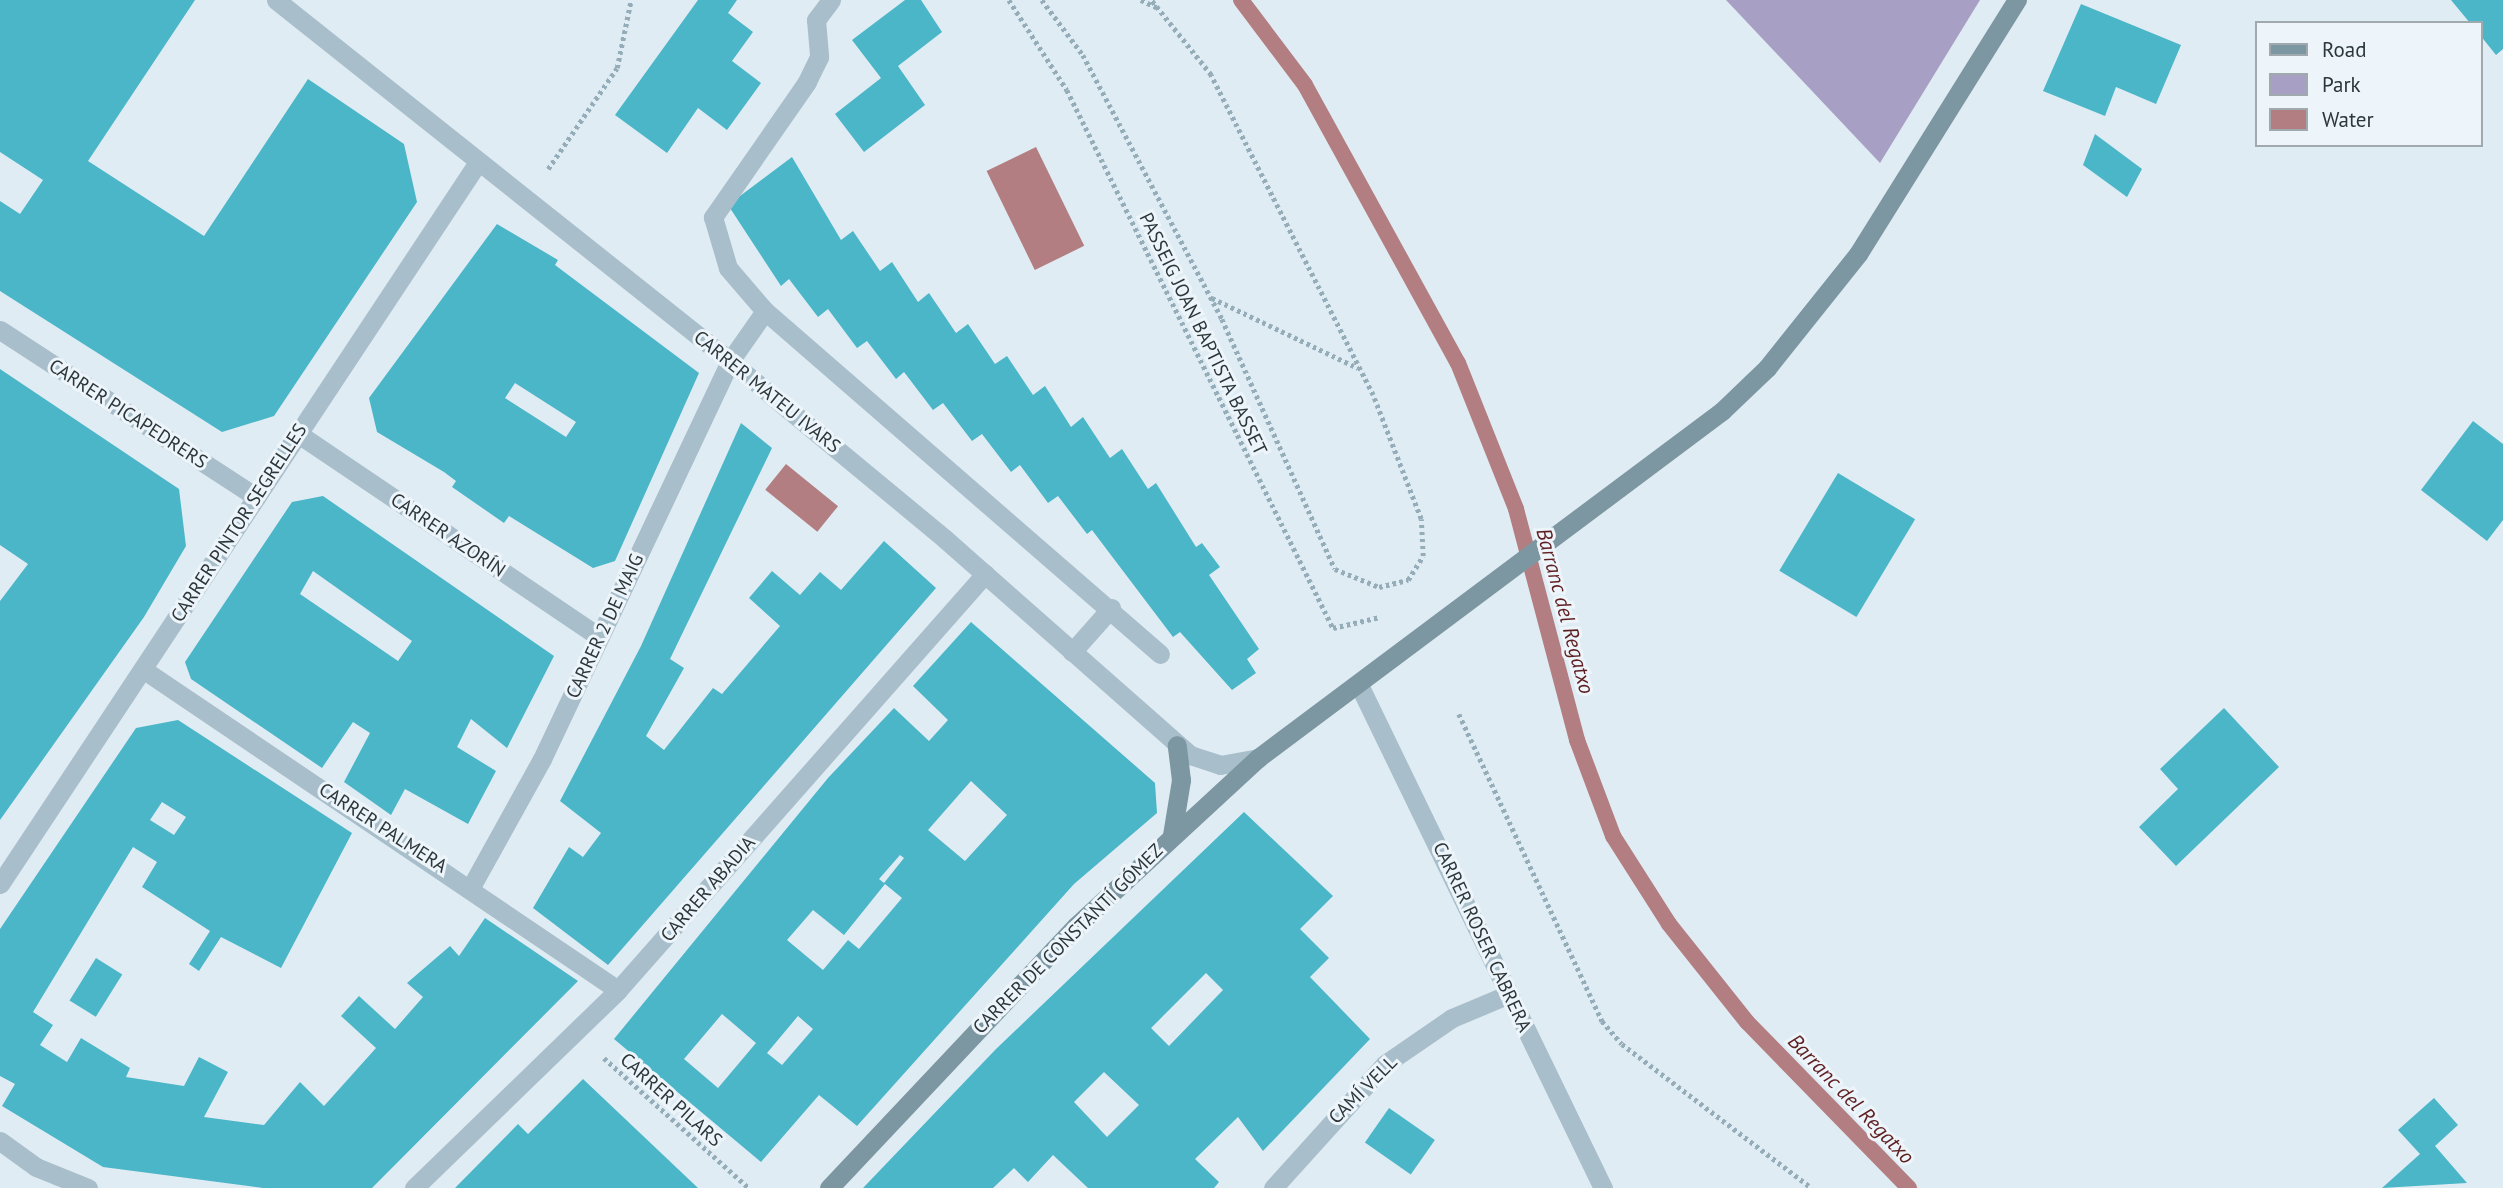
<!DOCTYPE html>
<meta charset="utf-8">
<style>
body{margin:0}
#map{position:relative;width:2503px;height:1188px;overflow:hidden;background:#e0ecf4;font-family:"PT Sans",sans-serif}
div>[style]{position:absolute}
.green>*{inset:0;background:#a89fc4}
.water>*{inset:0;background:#b27e81;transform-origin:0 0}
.stream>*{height:16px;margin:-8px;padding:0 8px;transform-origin:8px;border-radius:8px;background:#b27e81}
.building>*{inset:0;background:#4ab6c8;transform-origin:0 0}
.path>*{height:4.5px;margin-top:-2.25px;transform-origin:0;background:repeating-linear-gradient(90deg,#95adb9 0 3.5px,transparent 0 7px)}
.service>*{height:19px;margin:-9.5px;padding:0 9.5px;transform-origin:9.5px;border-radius:9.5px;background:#a8beca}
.minor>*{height:19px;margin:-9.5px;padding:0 9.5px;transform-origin:9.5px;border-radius:9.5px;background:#a8beca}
.secondary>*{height:19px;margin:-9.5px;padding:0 9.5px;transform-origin:9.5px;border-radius:9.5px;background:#7c97a1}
span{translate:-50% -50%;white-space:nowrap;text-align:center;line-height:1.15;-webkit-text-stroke:6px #edf5fb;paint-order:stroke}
.street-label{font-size:19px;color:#2b373b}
.water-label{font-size:21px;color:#5e1f20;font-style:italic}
.legend{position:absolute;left:2255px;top:21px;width:228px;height:126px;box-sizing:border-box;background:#edf5fb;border:2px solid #9fa9ae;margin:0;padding:9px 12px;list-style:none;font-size:21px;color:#2b373b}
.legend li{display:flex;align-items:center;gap:14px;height:35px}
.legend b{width:35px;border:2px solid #9fa9ae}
</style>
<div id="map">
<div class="green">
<div style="clip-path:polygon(1726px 0,1980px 0,1880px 163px)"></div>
</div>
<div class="water">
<div style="left:1036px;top:147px;width:110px;height:55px;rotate:64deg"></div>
<div style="left:786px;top:464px;width:67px;height:33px;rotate:39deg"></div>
</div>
<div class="stream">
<div style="left:1241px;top:0;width:106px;rotate:53deg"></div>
<div style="left:1305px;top:85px;width:317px;rotate:61.2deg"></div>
<div style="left:1458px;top:363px;width:157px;rotate:68.3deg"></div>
<div style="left:1516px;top:509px;width:239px;rotate:75.2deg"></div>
<div style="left:1577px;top:740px;width:103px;rotate:69.4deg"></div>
<div style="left:1613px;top:836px;width:104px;rotate:57.5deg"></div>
<div style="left:1669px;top:924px;width:125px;rotate:51.5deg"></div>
<div style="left:1747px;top:1022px;width:232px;rotate:45.7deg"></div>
</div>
<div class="building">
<div style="clip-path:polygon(0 0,195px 0,88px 161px,204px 236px,308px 79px,404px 144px,417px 202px,274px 416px,222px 432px,0 291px,0 201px,20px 214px,43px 180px,0 152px)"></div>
<div style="clip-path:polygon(698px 0,737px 0,728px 13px,753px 32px,732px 61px,761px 83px,727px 130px,698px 108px,667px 153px,615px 115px)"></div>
<div style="clip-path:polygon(905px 0,921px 0,942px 32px,898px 66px,925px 105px,864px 152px,835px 114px,881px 78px,852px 40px)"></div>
<div style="clip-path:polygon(2451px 0,2503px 0,2503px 49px,2496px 55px,2480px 35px,2480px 23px,2470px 23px)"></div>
<div style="clip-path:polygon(2081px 4px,2181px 45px,2156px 104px,2116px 87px,2105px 116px,2043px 91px)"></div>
<div style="clip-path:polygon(2095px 134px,2142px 169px,2127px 197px,2083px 165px)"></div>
<div style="clip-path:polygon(792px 157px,841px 240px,853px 231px,880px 271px,892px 262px,918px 302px,929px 293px,956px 333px,968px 324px,995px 364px,1007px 356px,1033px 395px,1045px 386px,1071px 427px,1083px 417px,1110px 458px,1122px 449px,1148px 489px,1156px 483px,1196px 547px,1202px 543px,1220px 567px,1209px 575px,1259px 649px,1247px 659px,1256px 673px,1232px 690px,1180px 632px,1173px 637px,1092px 530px,1087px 534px,1058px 496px,1048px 503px,1020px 465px,1011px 472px,982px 434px,972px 441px,943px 403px,933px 410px,904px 372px,896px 379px,867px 341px,857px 348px,828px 309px,818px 317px,789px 279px,781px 286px,728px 205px)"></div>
<div style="clip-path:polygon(evenodd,497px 224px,558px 260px,555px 265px,699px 373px,615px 561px,593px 568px,509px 516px,504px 523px,452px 487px,456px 481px,444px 472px,377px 432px,369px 398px,497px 224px,515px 383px,576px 422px,566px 437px,505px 398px,515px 383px)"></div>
<div style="clip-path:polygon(0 369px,179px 489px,186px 546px,144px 617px,0 820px,0 601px,28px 564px,0 545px)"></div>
<div style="clip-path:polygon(2473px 421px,2503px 444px,2503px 520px,2487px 541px,2421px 490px)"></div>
<div style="clip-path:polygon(741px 423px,772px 448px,670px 659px,684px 668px,646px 736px,664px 750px,713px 688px,722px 694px,780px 626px,749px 598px,772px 571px,800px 595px,820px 572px,841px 590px,884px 541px,936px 588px,608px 965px,533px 908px,569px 847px,583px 857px,601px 833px,560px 801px,641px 646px)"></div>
<div style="left:1838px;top:473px;width:90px;height:114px;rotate:31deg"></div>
<div style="clip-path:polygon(evenodd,323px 496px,554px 656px,507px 748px,471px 719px,457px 747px,496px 771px,468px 824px,405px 789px,391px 815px,344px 782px,370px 733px,353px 722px,322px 768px,191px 679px,185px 662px,292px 502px,323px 496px,313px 571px,412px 641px,398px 661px,300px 594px,313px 571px)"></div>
<div style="clip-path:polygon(evenodd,971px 622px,1155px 783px,1157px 813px,1074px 884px,857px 1126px,819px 1095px,761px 1162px,614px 1039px,828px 778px,894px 708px,929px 741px,948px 720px,913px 686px,971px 622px,971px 781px,1007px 815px,965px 861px,928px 830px,971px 781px,971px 622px,900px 855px,904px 858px,884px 883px,879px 879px,900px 855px,971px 622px,885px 884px,902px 898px,859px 949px,848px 940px,823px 970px,787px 940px,813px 910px,844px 935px,885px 884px,971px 622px,722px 1014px,756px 1043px,718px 1088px,684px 1059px,722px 1014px,971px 622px,798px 1016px,813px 1029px,782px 1065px,767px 1053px,798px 1016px)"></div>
<div style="clip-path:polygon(2224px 708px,2279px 767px,2176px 866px,2139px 827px,2178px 789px,2160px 769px)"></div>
<div style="clip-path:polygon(evenodd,178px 720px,352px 833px,281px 968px,221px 937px,199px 971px,189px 964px,210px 931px,142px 887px,157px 862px,133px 847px,33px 1012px,53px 1025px,40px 1045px,67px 1062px,81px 1038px,130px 1068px,126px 1077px,184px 1086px,199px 1057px,228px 1072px,204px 1117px,264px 1125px,300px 1082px,324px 1106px,376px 1048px,341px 1016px,359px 996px,395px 1029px,423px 997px,407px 983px,450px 946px,459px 956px,485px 918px,578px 981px,372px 1188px,263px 1188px,103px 1167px,2px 1106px,15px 1084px,0 1076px,0 929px,136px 728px,178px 720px,162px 802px,186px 817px,174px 835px,150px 820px,162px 802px)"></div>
<div style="clip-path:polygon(evenodd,1244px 812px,1333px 896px,1300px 929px,1329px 958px,1310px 977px,1370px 1039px,1263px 1151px,1238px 1117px,1195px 1159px,1219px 1182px,1214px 1188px,1088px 1188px,1053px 1155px,1028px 1182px,1014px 1168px,993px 1188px,863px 1188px,996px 1049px,1244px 812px,1206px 973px,1223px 990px,1169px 1046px,1151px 1028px,1206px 973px,1244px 812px,1104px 1072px,1139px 1105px,1107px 1137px,1074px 1102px,1104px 1072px)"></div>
<div style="left:96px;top:958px;width:31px;height:50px;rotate:32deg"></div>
<div style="clip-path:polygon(583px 1079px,698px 1188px,455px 1188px,518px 1124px,528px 1134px)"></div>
<div style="clip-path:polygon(2434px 1098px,2458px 1125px,2435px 1146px,2467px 1183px,2382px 1188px,2420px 1154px,2398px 1130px)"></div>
<div style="left:1389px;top:1108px;width:56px;height:42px;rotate:35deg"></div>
</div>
<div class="path">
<div style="left:1009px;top:0;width:107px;rotate:57.2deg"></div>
<div style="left:1067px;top:90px;width:600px;rotate:63.69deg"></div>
<div style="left:1333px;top:628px;width:48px;rotate:-13.2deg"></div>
<div style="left:1042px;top:0;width:69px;rotate:53.3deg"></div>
<div style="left:1083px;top:55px;width:298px;rotate:62.2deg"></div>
<div style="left:1222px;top:319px;width:274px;rotate:65.7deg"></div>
<div style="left:1335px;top:569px;width:48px;rotate:22.2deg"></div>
<div style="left:1379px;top:587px;width:30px;rotate:-14deg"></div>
<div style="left:1408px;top:580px;width:28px;rotate:-58deg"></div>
<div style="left:1423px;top:556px;width:37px;rotate:-93deg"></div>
<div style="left:1421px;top:519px;width:133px;rotate:-111.2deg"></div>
<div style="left:1373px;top:395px;width:359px;rotate:-116.9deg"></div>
<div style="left:1211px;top:75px;width:96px;rotate:-128.7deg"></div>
<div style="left:1141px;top:0;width:17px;rotate:25deg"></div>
<div style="left:548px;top:169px;width:122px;rotate:-55.7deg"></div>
<div style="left:617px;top:68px;width:69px;rotate:-78.4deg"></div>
<div style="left:1212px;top:298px;width:162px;rotate:25.6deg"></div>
<div style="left:1459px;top:714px;width:339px;rotate:65deg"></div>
<div style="left:1602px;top:1021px;width:30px;rotate:49deg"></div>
<div style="left:1622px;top:1044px;width:238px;rotate:37.2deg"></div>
<div style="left:604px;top:1058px;width:195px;rotate:41.9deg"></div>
</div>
<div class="service">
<div style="left:831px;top:0;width:25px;rotate:127deg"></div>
<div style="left:816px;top:20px;width:37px;rotate:85deg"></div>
<div style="left:819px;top:57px;width:28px;rotate:116deg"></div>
<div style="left:807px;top:82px;width:165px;rotate:124.8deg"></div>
<div style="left:713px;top:217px;width:53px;rotate:73.6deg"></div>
<div style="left:728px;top:268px;width:57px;rotate:49.3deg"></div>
<div style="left:765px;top:311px;width:523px;rotate:40.97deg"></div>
<div style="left:730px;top:361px;width:61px;rotate:-55deg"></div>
<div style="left:1072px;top:652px;width:59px;rotate:-48.4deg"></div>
</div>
<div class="minor">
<div style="left:276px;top:0;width:580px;rotate:38.49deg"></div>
<div style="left:730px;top:361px;width:279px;rotate:39.6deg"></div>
<div style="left:945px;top:539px;width:327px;rotate:41.4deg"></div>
<div style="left:1190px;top:755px;width:32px;rotate:18deg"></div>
<div style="left:1220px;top:765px;width:39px;rotate:-10deg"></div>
<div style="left:0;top:330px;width:306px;rotate:33.1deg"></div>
<div style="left:297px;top:433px;width:364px;rotate:34deg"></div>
<div style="left:144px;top:670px;width:572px;rotate:34.02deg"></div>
<div style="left:1360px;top:687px;width:557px;rotate:64.13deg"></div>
<div style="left:0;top:884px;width:866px;rotate:-56.49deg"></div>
<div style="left:471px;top:887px;width:146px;rotate:-61deg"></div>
<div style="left:542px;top:759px;width:440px;rotate:-64.7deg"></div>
<div style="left:0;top:1141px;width:44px;rotate:35.8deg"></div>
<div style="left:36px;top:1167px;width:56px;rotate:22deg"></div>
<div style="left:414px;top:1188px;width:284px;rotate:-44.1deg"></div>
<div style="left:618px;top:990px;width:555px;rotate:-48.58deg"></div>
<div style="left:1273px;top:1188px;width:167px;rotate:-47.9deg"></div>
<div style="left:1385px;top:1064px;width:81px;rotate:-34.5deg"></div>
<div style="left:1452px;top:1018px;width:60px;rotate:-22.7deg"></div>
</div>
<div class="secondary">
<div style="left:1172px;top:835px;width:56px;rotate:-80.7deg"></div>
<div style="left:1181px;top:780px;width:35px;rotate:-97deg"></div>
<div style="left:829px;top:1188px;width:360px;rotate:-46.7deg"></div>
<div style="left:1076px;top:926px;width:248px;rotate:-42.7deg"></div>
<div style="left:1258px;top:758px;width:579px;rotate:-36.79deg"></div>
<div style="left:1722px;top:411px;width:62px;rotate:-43.7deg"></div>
<div style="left:1767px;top:368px;width:146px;rotate:-51.4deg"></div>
<div style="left:1858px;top:254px;width:300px;rotate:-58deg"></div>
</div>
<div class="street-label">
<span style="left:1203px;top:334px;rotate:64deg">PASSEIG JOAN BAPTISTA BASSET</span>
<span style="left:767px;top:392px;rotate:39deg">CARRER MATEU IVARS</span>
<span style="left:128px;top:414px;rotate:33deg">CARRER PICAPEDRERS</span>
<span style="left:239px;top:523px;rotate:-57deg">CARRER PINTOR SEGRELLES</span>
<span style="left:448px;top:535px;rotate:34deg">CARRER AZORÍN</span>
<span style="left:605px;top:626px;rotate:-65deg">CARRER 2 DE MAIG</span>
<span style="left:383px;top:828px;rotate:33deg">CARRER PALMERA</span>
<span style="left:708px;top:889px;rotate:-49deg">CARRER ABADIA</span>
<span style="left:1482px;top:937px;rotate:65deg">CARRER ROSER CABRERA</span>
<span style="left:1068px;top:939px;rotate:-45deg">CARRER DE CONSTANTÍ GÓMEZ</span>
<span style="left:1363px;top:1090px;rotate:-45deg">CAMÍ VELL</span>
<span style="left:671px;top:1100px;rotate:42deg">CARRER PILARS</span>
</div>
<div class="water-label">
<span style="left:1565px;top:611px;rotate:75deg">Barranc del Regatxo</span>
<span style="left:1851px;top:1099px;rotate:46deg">Barranc del Regatxo</span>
</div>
<ul class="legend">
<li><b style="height:9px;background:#7c97a1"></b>Road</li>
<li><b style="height:19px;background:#a89fc4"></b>Park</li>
<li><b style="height:19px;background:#b27e81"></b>Water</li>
</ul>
</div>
